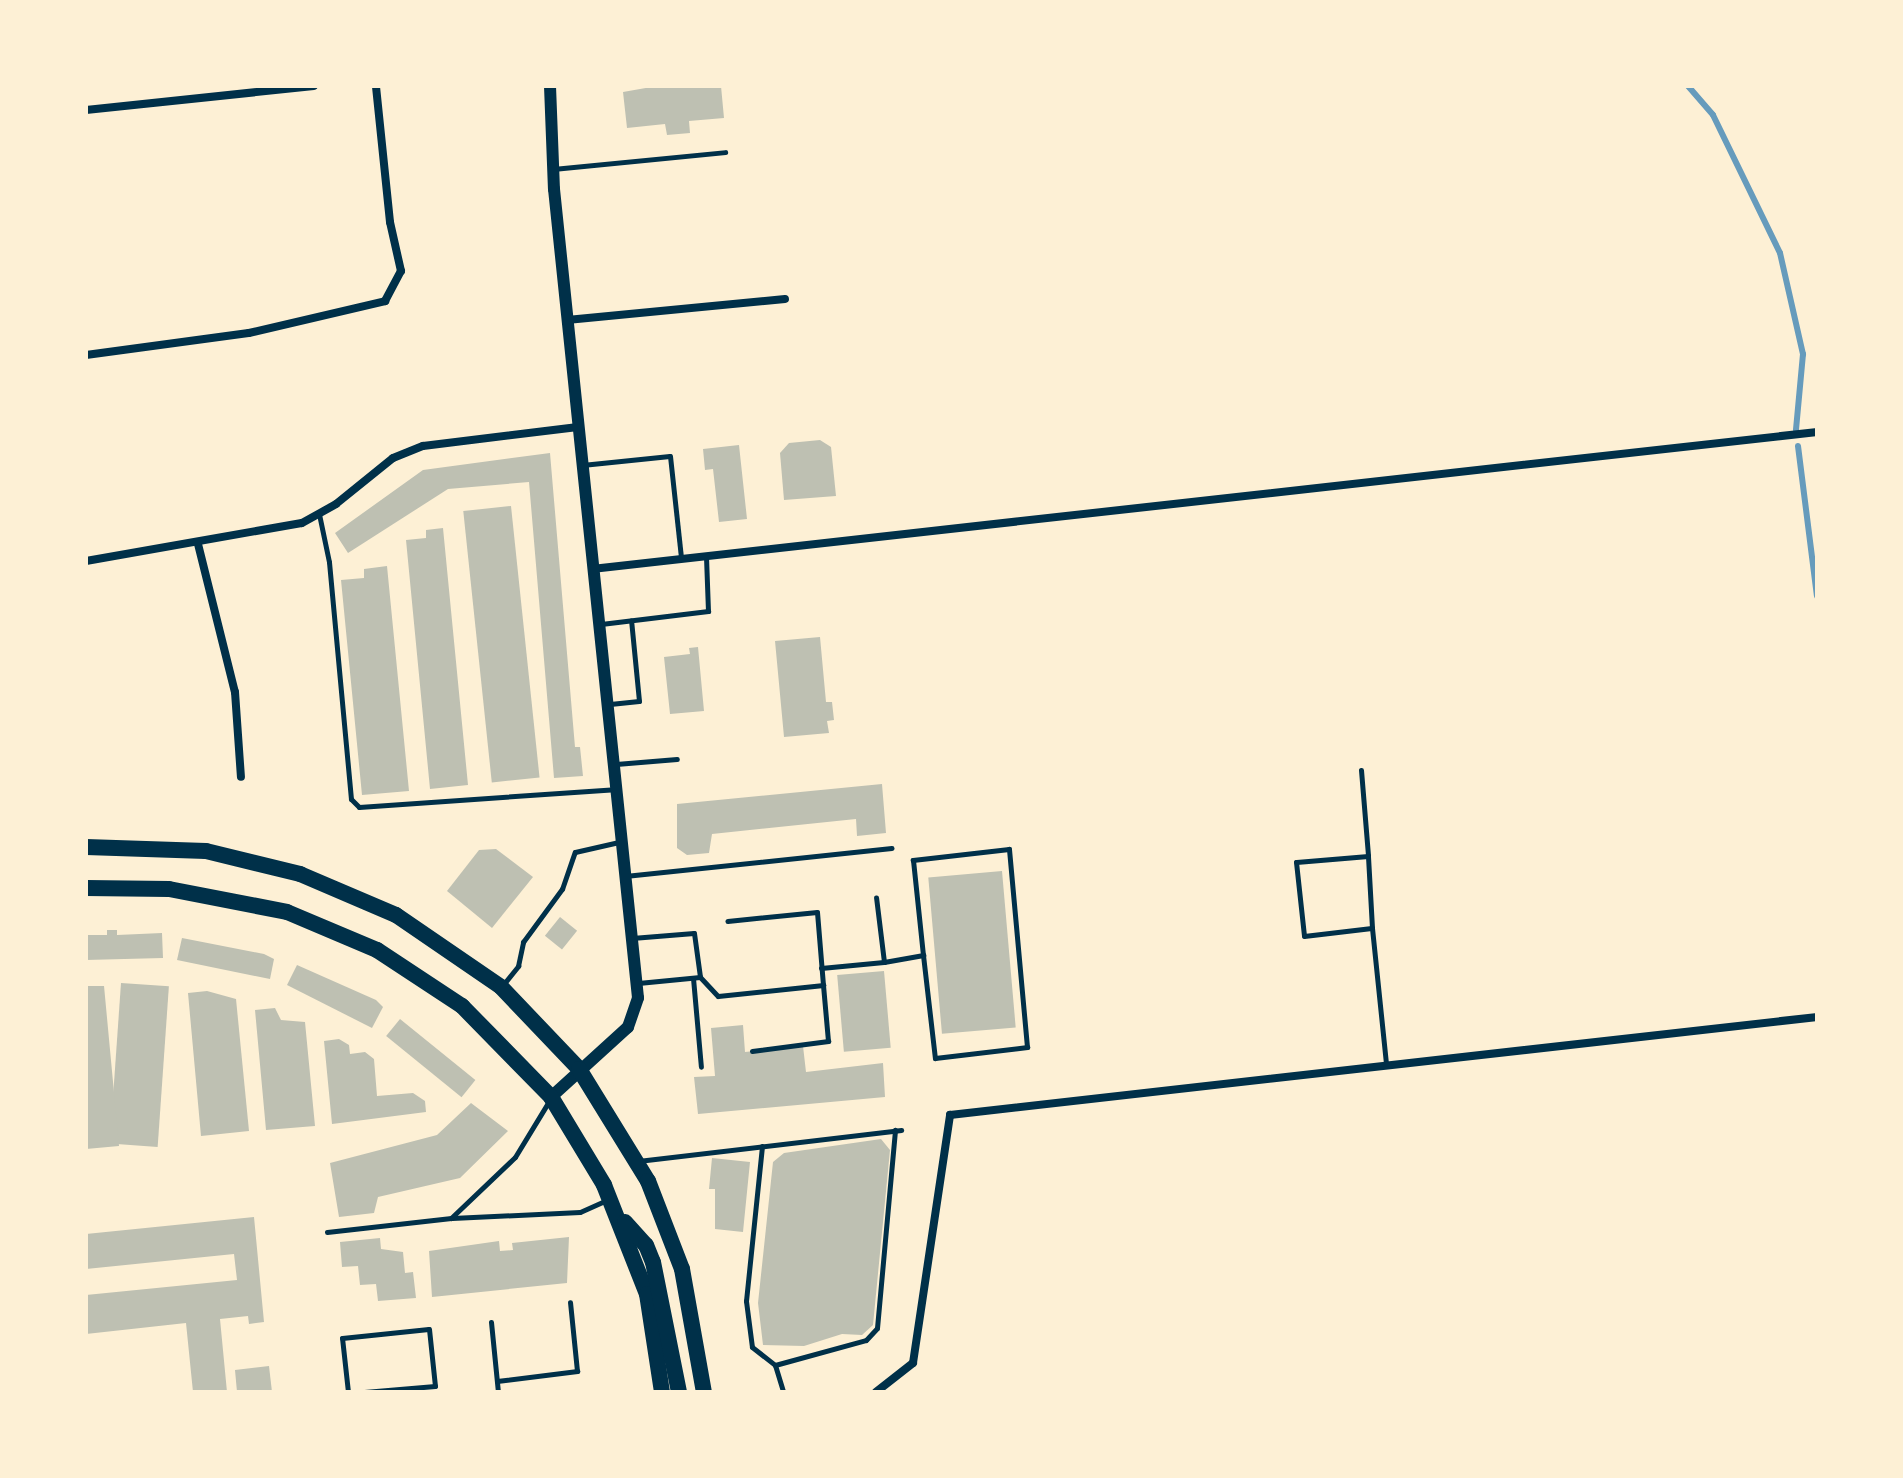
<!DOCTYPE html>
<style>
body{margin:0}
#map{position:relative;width:1903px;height:1478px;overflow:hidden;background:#fdf0d5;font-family:"Fira Sans Condensed",sans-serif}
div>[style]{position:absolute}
.stream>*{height:6px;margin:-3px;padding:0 3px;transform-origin:3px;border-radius:3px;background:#669bbc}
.building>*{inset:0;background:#bec0b2;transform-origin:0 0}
.service>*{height:5px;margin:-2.5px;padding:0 2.5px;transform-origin:2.5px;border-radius:2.5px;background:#003049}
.minor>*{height:8px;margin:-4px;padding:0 4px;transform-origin:4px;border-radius:4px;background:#003049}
.tertiary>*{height:12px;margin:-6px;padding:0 6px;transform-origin:6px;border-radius:6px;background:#003049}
.primary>*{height:16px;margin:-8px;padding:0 8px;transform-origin:8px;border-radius:8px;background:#003049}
span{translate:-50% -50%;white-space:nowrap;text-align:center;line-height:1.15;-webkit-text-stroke:7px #fdf0d5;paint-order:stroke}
.frame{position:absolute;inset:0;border:88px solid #fdf0d5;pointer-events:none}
</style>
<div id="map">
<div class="stream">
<div style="left:1688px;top:86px;width:38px;rotate:49deg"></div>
<div style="left:1713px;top:115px;width:153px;rotate:64.1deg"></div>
<div style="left:1780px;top:253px;width:104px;rotate:77.2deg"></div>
<div style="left:1803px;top:354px;width:76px;rotate:95.3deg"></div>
<div style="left:1798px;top:446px;width:151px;rotate:82.8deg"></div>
</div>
<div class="building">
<div style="clip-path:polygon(657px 86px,721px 86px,724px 118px,689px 121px,690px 133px,667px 135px,665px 124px,627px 128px,623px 92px)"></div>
<div style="clip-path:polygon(820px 440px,831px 447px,836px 496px,784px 500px,780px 453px,789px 443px)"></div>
<div style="clip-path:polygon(739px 445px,747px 519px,719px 522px,713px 469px,705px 470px,703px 449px)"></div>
<div style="clip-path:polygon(550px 453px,575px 747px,580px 747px,583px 776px,554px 778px,529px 482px,448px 489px,348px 553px,335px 533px,423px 470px)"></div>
<div style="left:511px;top:506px;width:273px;height:48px;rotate:84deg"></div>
<div style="clip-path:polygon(443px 528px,468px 785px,430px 789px,406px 540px,426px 538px,426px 530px)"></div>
<div style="clip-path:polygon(387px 566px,409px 791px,362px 795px,341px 580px,364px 578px,364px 569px)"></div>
<div style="clip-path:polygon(820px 637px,826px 702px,832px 702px,834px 720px,827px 721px,829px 733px,784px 737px,775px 641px)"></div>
<div style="clip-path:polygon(698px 647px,704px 711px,670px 714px,664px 657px,690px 654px,689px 648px)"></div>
<div style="clip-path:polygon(882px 784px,886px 833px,857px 836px,856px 819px,712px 834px,709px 853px,687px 855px,677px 848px,677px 804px)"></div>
<div style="clip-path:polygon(496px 849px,533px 877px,492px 928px,447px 891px,479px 850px)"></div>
<div style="left:1002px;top:871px;width:157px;height:74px;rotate:85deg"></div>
<div style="left:560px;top:917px;width:22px;height:24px;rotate:39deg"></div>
<div style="clip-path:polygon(107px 930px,117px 930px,117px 935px,162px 933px,163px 958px,86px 960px,86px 935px,107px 935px)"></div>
<div style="clip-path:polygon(182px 938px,264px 954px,274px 959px,270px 979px,177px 960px)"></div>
<div style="clip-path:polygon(297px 965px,376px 1000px,383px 1007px,372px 1028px,287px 985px)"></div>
<div style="left:884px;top:971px;width:77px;height:47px;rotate:85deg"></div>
<div style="left:121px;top:983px;width:48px;height:161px;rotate:4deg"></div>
<div style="clip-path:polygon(86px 986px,104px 986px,119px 1146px,86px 1149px)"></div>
<div style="clip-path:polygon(207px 991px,236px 999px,249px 1131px,201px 1136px,188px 993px)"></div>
<div style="clip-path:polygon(275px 1008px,281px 1020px,305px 1022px,315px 1126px,266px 1130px,255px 1010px)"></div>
<div style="left:400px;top:1019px;width:97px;height:22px;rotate:39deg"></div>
<div style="clip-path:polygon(743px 1025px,745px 1052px,803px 1046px,806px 1072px,883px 1063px,885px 1097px,698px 1114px,694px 1077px,715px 1076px,711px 1028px)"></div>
<div style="clip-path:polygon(339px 1039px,349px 1045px,350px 1054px,365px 1052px,374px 1059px,377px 1096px,413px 1093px,425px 1101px,426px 1112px,332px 1124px,324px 1041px)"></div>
<div style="clip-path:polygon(471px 1103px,508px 1131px,460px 1178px,378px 1197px,374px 1213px,339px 1217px,330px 1163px,437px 1135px)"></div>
<div style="clip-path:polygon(881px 1139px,890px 1150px,873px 1325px,862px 1335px,842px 1334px,804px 1346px,763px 1345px,758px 1303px,773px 1162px,784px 1153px)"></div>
<div style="clip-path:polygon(712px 1158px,750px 1162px,743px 1232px,715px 1229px,715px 1189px,709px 1189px)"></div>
<div style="clip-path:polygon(254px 1217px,264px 1322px,249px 1324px,248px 1316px,220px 1319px,227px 1392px,193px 1392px,186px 1323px,86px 1334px,86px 1295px,237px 1280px,234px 1254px,86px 1269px,86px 1234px)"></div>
<div style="clip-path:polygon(569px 1237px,567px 1283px,432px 1297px,429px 1251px,499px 1241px,500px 1251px,513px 1250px,512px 1243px)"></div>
<div style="clip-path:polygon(380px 1238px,381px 1249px,403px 1252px,405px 1273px,413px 1272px,416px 1298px,378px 1301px,376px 1284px,360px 1285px,358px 1266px,342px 1267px,340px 1242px)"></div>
<div style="clip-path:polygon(269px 1366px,272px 1392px,237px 1392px,235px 1370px)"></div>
</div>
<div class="service">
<div style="left:553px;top:169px;width:173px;rotate:-5.6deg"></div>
<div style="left:582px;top:465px;width:88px;rotate:-5.8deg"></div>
<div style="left:670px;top:456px;width:103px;rotate:83.8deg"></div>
<div style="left:319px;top:514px;width:49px;rotate:78.2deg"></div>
<div style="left:329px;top:562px;width:238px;rotate:84.7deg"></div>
<div style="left:351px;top:799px;width:11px;rotate:45deg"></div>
<div style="left:359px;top:807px;width:256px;rotate:-4deg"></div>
<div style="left:601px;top:624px;width:108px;rotate:-6.9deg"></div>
<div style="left:708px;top:611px;width:54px;rotate:-92.1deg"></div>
<div style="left:610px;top:704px;width:29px;rotate:-6deg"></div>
<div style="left:639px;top:701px;width:81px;rotate:-95.6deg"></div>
<div style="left:616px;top:764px;width:61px;rotate:-4.7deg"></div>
<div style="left:1361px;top:770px;width:86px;rotate:85.3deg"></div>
<div style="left:625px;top:876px;width:268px;rotate:-6deg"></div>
<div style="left:1372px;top:928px;width:72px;rotate:-93.2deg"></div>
<div style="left:1368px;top:856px;width:72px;rotate:175.2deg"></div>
<div style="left:1296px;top:862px;width:74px;rotate:83.8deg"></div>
<div style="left:1304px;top:936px;width:68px;rotate:-6.7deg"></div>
<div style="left:1372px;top:928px;width:137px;rotate:84.1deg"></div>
<div style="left:632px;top:938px;width:62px;rotate:-4.6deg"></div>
<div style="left:694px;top:933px;width:44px;rotate:82.2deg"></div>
<div style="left:700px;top:977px;width:62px;rotate:174.5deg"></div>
<div style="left:884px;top:962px;width:40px;rotate:-10deg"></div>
<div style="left:923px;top:955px;width:104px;rotate:83.4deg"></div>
<div style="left:935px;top:1058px;width:93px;rotate:-6.8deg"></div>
<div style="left:1027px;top:1047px;width:199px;rotate:-95.2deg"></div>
<div style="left:1009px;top:849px;width:97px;rotate:173.5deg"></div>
<div style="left:913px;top:860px;width:96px;rotate:84deg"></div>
<div style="left:821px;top:968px;width:63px;rotate:-5.4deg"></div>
<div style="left:884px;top:962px;width:65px;rotate:-97deg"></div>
<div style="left:700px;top:977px;width:26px;rotate:47deg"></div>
<div style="left:718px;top:996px;width:106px;rotate:-6deg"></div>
<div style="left:823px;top:985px;width:73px;rotate:-94.7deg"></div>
<div style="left:817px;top:912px;width:90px;rotate:174.3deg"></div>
<div style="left:693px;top:978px;width:89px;rotate:84.9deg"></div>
<div style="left:502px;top:986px;width:26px;rotate:-51deg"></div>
<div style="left:518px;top:966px;width:25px;rotate:-78deg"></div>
<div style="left:523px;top:942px;width:66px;rotate:-53.7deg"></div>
<div style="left:562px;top:889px;width:39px;rotate:-71deg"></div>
<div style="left:575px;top:852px;width:45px;rotate:-12.8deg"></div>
<div style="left:752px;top:1051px;width:77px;rotate:-7.5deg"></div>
<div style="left:828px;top:1041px;width:56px;rotate:-95.1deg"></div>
<div style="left:762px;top:1146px;width:156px;rotate:95.9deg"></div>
<div style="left:746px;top:1301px;width:46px;rotate:82.6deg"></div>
<div style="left:752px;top:1347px;width:29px;rotate:38deg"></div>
<div style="left:775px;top:1365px;width:28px;rotate:73deg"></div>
<div style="left:638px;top:1161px;width:265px;rotate:-6.7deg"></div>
<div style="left:452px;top:1218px;width:128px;rotate:-2.7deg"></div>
<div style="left:580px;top:1212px;width:30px;rotate:-24deg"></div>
<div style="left:327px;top:1232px;width:125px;rotate:-6.4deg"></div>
<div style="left:451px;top:1218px;width:88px;rotate:-43.6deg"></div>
<div style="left:515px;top:1157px;width:66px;rotate:-58.7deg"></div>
<div style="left:491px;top:1322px;width:70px;rotate:84.3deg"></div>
<div style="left:775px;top:1365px;width:94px;rotate:-15.4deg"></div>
<div style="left:866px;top:1340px;width:16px;rotate:-47deg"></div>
<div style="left:877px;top:1328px;width:199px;rotate:-84.8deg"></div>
<div style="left:497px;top:1381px;width:81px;rotate:-7.1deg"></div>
<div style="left:577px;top:1371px;width:69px;rotate:-95.8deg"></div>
<div style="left:348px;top:1392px;width:54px;rotate:-96.3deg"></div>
<div style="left:342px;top:1338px;width:87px;rotate:-5.9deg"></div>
<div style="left:429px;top:1329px;width:57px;rotate:84deg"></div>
<div style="left:435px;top:1386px;width:71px;rotate:175.2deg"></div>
</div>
<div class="minor">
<div style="left:86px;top:110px;width:229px;rotate:-6deg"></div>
<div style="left:567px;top:320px;width:219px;rotate:-5.5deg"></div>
<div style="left:86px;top:355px;width:164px;rotate:-7.7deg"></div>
<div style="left:249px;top:333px;width:140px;rotate:-13.2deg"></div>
<div style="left:385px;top:301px;width:34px;rotate:-62deg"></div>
<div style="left:401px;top:271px;width:50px;rotate:-102.7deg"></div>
<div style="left:390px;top:222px;width:137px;rotate:-95.9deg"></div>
<div style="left:198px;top:544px;width:153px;rotate:76deg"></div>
<div style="left:235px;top:692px;width:85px;rotate:86deg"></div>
<div style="left:86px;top:561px;width:219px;rotate:-10deg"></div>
<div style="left:302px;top:523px;width:39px;rotate:-29deg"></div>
<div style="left:336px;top:504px;width:73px;rotate:-38.9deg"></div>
<div style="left:393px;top:458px;width:32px;rotate:-22deg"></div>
<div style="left:423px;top:446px;width:156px;rotate:-7deg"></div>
<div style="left:592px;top:569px;width:1233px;rotate:-6.38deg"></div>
<div style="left:876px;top:1392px;width:47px;rotate:-38.1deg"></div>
<div style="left:913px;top:1363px;width:251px;rotate:-81.5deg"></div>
<div style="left:950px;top:1115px;width:873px;rotate:-6.45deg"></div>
</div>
<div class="tertiary">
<div style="left:550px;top:86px;width:103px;rotate:87.8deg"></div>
<div style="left:554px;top:189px;width:813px;rotate:84.07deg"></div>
<div style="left:638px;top:998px;width:31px;rotate:109deg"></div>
<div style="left:628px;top:1027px;width:104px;rotate:137.7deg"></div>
</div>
<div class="primary">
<div style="left:86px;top:847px;width:120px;rotate:1.9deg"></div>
<div style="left:206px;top:851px;width:97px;rotate:13.7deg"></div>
<div style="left:300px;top:874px;width:104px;rotate:23.1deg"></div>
<div style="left:396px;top:915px;width:127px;rotate:34.4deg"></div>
<div style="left:501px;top:987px;width:113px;rotate:46.4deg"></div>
<div style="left:579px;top:1069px;width:132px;rotate:58.4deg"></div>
<div style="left:648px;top:1181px;width:94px;rotate:68.9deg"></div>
<div style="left:682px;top:1269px;width:125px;rotate:79.9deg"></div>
<div style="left:86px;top:888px;width:83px;rotate:0.7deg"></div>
<div style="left:169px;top:889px;width:120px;rotate:11deg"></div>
<div style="left:287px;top:912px;width:98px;rotate:22.9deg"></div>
<div style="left:377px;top:950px;width:102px;rotate:33.4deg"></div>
<div style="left:462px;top:1006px;width:127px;rotate:45.6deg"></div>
<div style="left:551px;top:1097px;width:103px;rotate:58.9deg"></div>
<div style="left:604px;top:1185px;width:117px;rotate:68.5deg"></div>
<div style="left:647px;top:1294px;width:99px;rotate:81.3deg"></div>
<div style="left:625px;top:1222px;width:31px;rotate:48deg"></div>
<div style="left:646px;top:1245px;width:18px;rotate:68deg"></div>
<div style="left:653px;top:1262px;width:133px;rotate:78.7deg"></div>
</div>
<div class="frame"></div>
</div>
